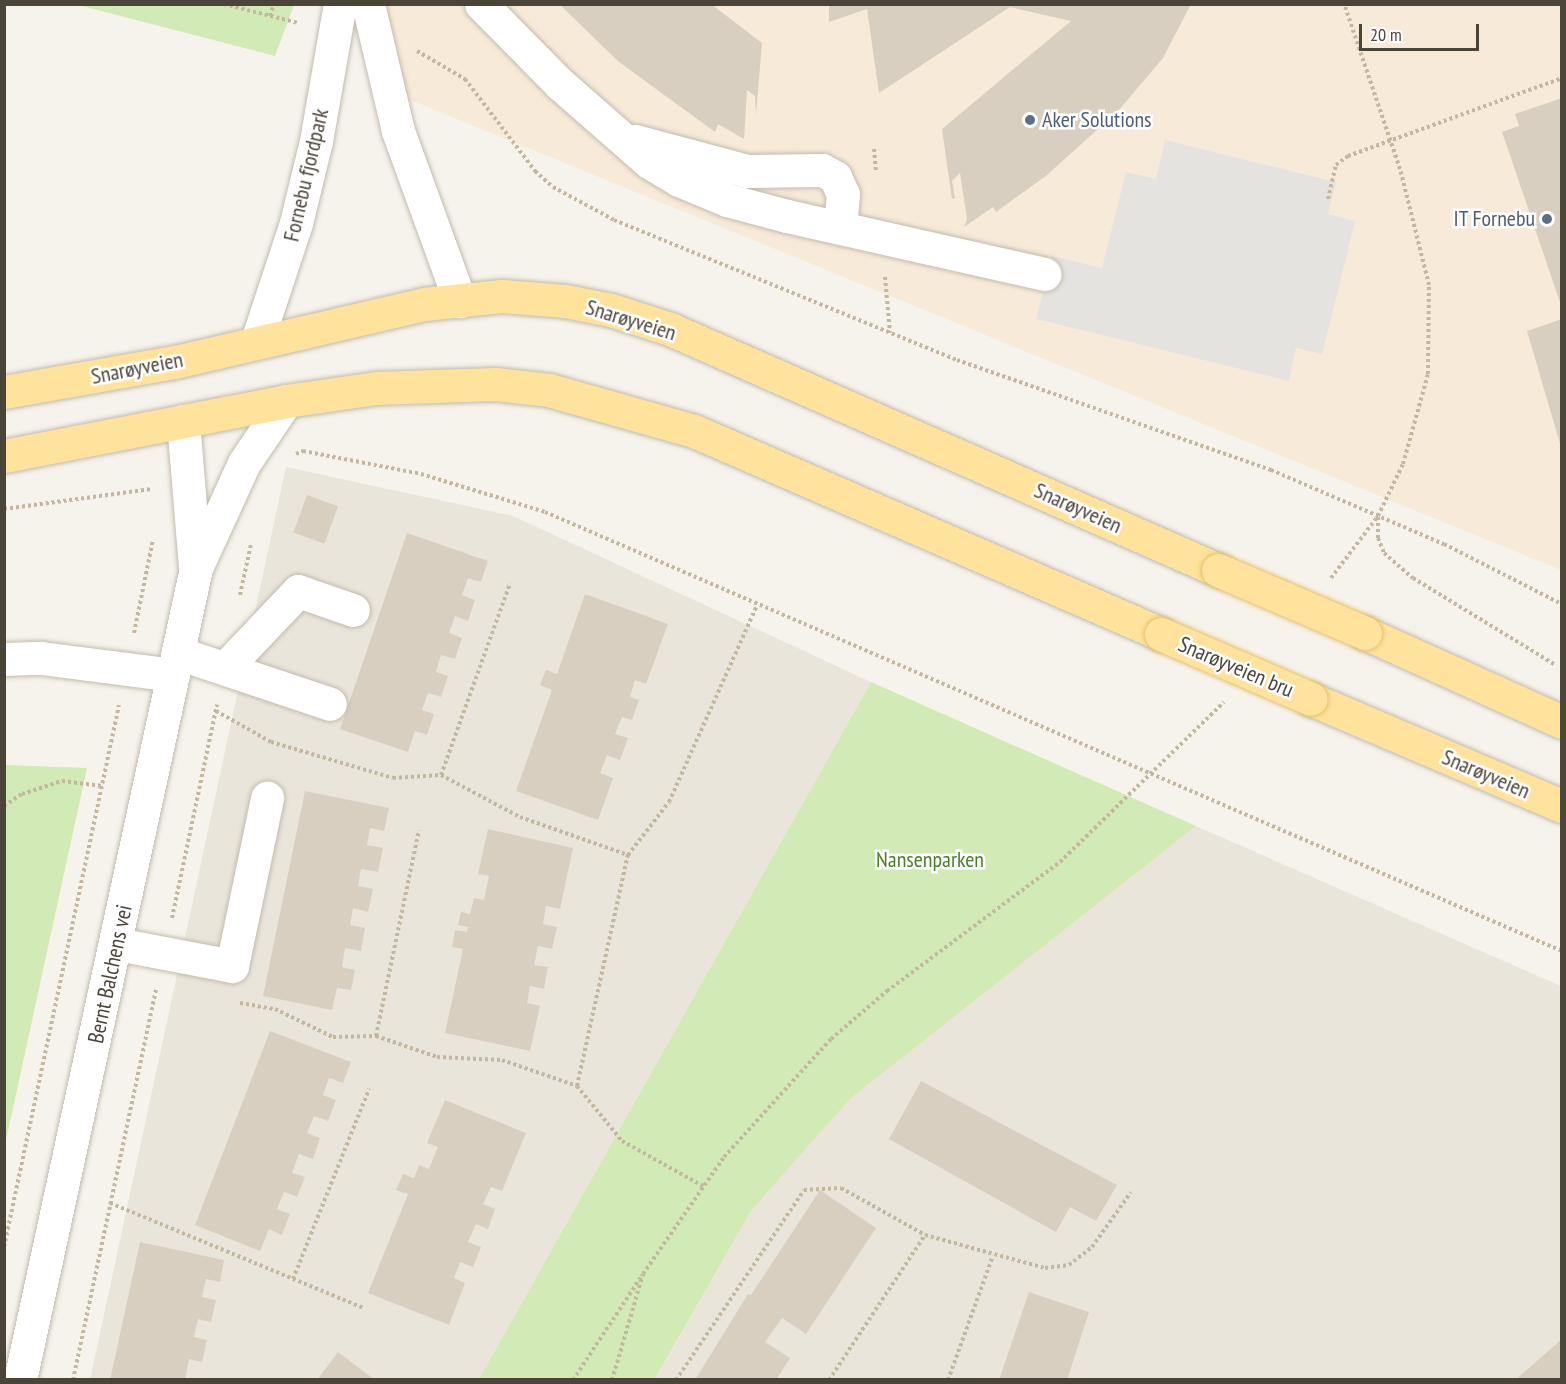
<!DOCTYPE html>
<meta charset="utf-8">
<style>
body{margin:0}
#map{position:relative;width:1566px;height:1384px;overflow:hidden;background:#f6f3ec;font-family:"PT Sans Narrow",sans-serif}
div>[style]{position:absolute}
.residential>*{inset:0;background:#eae5da}
.commercial>*{inset:0;background:#f7ead8}
.green>*{inset:0;background:#d2eab5}
.parking>*{inset:0;background:#e5e3e0}
.building>*{inset:0;background:#d8cfc1;transform-origin:0 0}
.path>*{height:4px;margin-top:-2px;transform-origin:0;background:repeating-linear-gradient(90deg,#c4b79f 0 3px,transparent 0 6px)}
.roads{filter:drop-shadow(0 0 2px #c2bbae) drop-shadow(0 0 2px #c2bbae)}
.minor>*{height:33px;margin:-16.5px;padding:0 16.5px;transform-origin:16.5px;border-radius:16.5px;background:#fff}
.major>*{height:33px;margin:-16.5px;padding:0 16.5px;transform-origin:16.5px;border-radius:16.5px;background:#ffe39c}
.bridges{filter:drop-shadow(0 0 2px #e6c16a) drop-shadow(0 0 2px #e6c16a)}
.major-bridge>*{height:33px;margin:-16.5px;padding:0 16.5px;transform-origin:16.5px;border-radius:16.5px;background:#ffe39c}
.dots>*{width:16px;height:16px;translate:-50% -50%;box-sizing:border-box;border:3px solid #fff;border-radius:50%}
span{translate:-50% -50%;white-space:nowrap;text-align:center;line-height:1.15;-webkit-text-stroke:5px #fff;paint-order:stroke}
.service-label{font-size:22px;color:#4e5e75}
.left{translate:0 -50%;text-align:left}
.right{translate:-100% -50%;text-align:right}
.street-label{font-size:22px;color:#4b4439}
.park-label{font-size:22px;color:#4a7f2a}
.frame{position:absolute;inset:0;border:6px solid #4b4439;pointer-events:none}
.scale{position:absolute;left:1359px;top:24px;width:120px;height:27px;box-sizing:border-box;border:3px solid #4b4439;border-top:0;padding-left:8px;font-size:18px;line-height:21px;white-space:nowrap;color:#4b4439;-webkit-text-stroke:4px #fff;paint-order:stroke}
</style>
<div id="map">
<div class="residential">
<div style="clip-path:polygon(286px 467px,513px 516px,871px 682px,479px 1379px,90px 1380px)"></div>
<div style="clip-path:polygon(1196px 826px,1561px 986px,1561px 1379px,655px 1380px,751px 1211px,850px 1099px)"></div>
</div>
<div class="commercial">
<div style="clip-path:polygon(382px 5px,1561px 5px,1561px 570px,381px 88px)"></div>
</div>
<div class="green">
<div style="clip-path:polygon(78px 5px,294px 5px,275px 56px)"></div>
<div style="clip-path:polygon(871px 682px,1196px 826px,850px 1099px,751px 1211px,655px 1379px,479px 1379px)"></div>
<div style="clip-path:polygon(5px 765px,87px 768px,5px 1145px,4px 765px)"></div>
</div>
<div class="parking">
<div style="clip-path:polygon(1165px 140px,1336px 182px,1328px 214px,1355px 221px,1322px 354px,1296px 348px,1289px 381px,1036px 319px,1052px 256px,1102px 268px,1126px 172px,1156px 179px)"></div>
</div>
<div class="building">
<div style="clip-path:polygon(559px 4px,711px 4px,762px 43px,756px 115px,755px 96px,747px 90px,744px 139px,718px 124px,715px 132px,619px 62px)"></div>
<div style="clip-path:polygon(829px 4px,1191px 4px,1163px 58px,1118px 111px,1047px 175px,996px 212px,993px 207px,964px 227px,967px 219px,960px 173px,952px 181px,955px 198px,952px 199px,942px 129px,1071px 21px,1010px 7px,879px 93px,867px 9px,829px 22px)"></div>
<div style="clip-path:polygon(1562px 98px,1562px 305px,1561px 305px,1502px 132px,1519px 126px,1515px 114px)"></div>
<div style="clip-path:polygon(1562px 319px,1562px 447px,1561px 447px,1527px 331px)"></div>
<div style="left:307px;top:495px;width:33px;height:40px;rotate:20deg"></div>
<div style="clip-path:polygon(407px 533px,488px 561px,481px 582px,468px 578px,462px 595px,475px 600px,468px 621px,455px 616px,449px 633px,462px 638px,455px 659px,441px 655px,436px 672px,448px 676px,441px 697px,428px 693px,422px 710px,434px 714px,427px 735px,415px 731px,408px 752px,340px 729px)"></div>
<div style="clip-path:polygon(585px 594px,668px 624px,646px 684px,635px 680px,630px 697px,639px 700px,632px 720px,622px 717px,615px 734px,628px 738px,620px 760px,607px 755px,600px 773px,613px 778px,598px 820px,516px 791px,552px 690px,540px 685px,546px 670px,557px 674px)"></div>
<div style="clip-path:polygon(305px 791px,389px 808px,384px 831px,370px 828px,367px 845px,383px 848px,378px 872px,361px 869px,358px 886px,373px 889px,368px 912px,353px 908px,350px 925px,365px 928px,361px 951px,345px 948px,342px 967px,355px 970px,351px 990px,337px 988px,332px 1010px,263px 996px)"></div>
<div style="clip-path:polygon(488px 829px,573px 848px,560px 909px,546px 906px,543px 924px,557px 927px,552px 949px,538px 946px,534px 965px,548px 967px,544px 989px,530px 986px,527px 1003px,540px 1006px,530px 1051px,445px 1033px,463px 949px,452px 947px,455px 930px,467px 932px,468px 927px,458px 925px,461px 912px,470px 914px,474px 898px,484px 900px,489px 876px,478px 874px)"></div>
<div style="clip-path:polygon(270px 1031px,351px 1062px,343px 1083px,329px 1078px,323px 1095px,336px 1100px,328px 1121px,314px 1116px,307px 1133px,320px 1138px,313px 1159px,299px 1154px,292px 1173px,305px 1177px,297px 1197px,284px 1192px,277px 1209px,290px 1214px,282px 1235px,269px 1229px,260px 1251px,195px 1225px)"></div>
<div style="clip-path:polygon(921px 1081px,1117px 1185px,1096px 1221px,1070px 1207px,1056px 1232px,889px 1139px)"></div>
<div style="clip-path:polygon(445px 1100px,526px 1133px,502px 1191px,491px 1187px,483px 1204px,495px 1209px,488px 1229px,476px 1224px,468px 1242px,481px 1247px,473px 1267px,460px 1262px,454px 1278px,465px 1283px,449px 1325px,368px 1293px,408px 1194px,396px 1190px,403px 1174px,414px 1178px,419px 1165px,429px 1169px,438px 1147px,427px 1143px)"></div>
<div style="clip-path:polygon(820px 1190px,876px 1228px,806px 1334px,782px 1318px,765px 1342px,790px 1358px,776px 1380px,695px 1380px,748px 1294px,751px 1295px)"></div>
<div style="clip-path:polygon(140px 1242px,224px 1260px,220px 1282px,206px 1279px,202px 1297px,216px 1300px,211px 1322px,198px 1319px,194px 1337px,207px 1340px,202px 1362px,189px 1359px,185px 1380px,110px 1380px)"></div>
<div style="clip-path:polygon(1029px 1292px,1089px 1312px,1067px 1380px,999px 1380px)"></div>
<div style="clip-path:polygon(1562px 1339px,1562px 1380px,1515px 1380px)"></div>
<div style="clip-path:polygon(338px 1352px,375px 1380px,317px 1380px)"></div>
</div>
<div class="path">
<div style="left:224px;top:4px;width:76px;rotate:14.4deg"></div>
<div style="left:270px;top:16px;width:13px;rotate:-72deg"></div>
<div style="left:417px;top:51px;width:56px;rotate:30.3deg"></div>
<div style="left:465px;top:79px;width:116px;rotate:52.7deg"></div>
<div style="left:535px;top:171px;width:24px;rotate:42deg"></div>
<div style="left:553px;top:187px;width:69px;rotate:28.4deg"></div>
<div style="left:614px;top:220px;width:370px;rotate:22.2deg"></div>
<div style="left:957px;top:360px;width:333px;rotate:19.3deg"></div>
<div style="left:1271px;top:470px;width:188px;rotate:23.2deg"></div>
<div style="left:1444px;top:544px;width:132px;rotate:27deg"></div>
<div style="left:874px;top:149px;width:22px;rotate:85deg"></div>
<div style="left:1328px;top:199px;width:35px;rotate:-77deg"></div>
<div style="left:1336px;top:165px;width:15px;rotate:-37deg"></div>
<div style="left:1348px;top:156px;width:228px;rotate:-20deg"></div>
<div style="left:885px;top:277px;width:56px;rotate:84.9deg"></div>
<div style="left:296px;top:454px;width:8px;rotate:-23deg"></div>
<div style="left:303px;top:451px;width:120px;rotate:11deg"></div>
<div style="left:421px;top:474px;width:130px;rotate:17deg"></div>
<div style="left:545px;top:512px;width:1108px;rotate:23.35deg"></div>
<div style="left:4px;top:509px;width:149px;rotate:-7.7deg"></div>
<div style="left:1378px;top:517px;width:21px;rotate:90deg"></div>
<div style="left:1378px;top:538px;width:16px;rotate:68deg"></div>
<div style="left:1384px;top:553px;width:38px;rotate:41deg"></div>
<div style="left:1413px;top:578px;width:165px;rotate:31.4deg"></div>
<div style="left:1331px;top:578px;width:78px;rotate:-52.8deg"></div>
<div style="left:1378px;top:516px;width:58px;rotate:-64.3deg"></div>
<div style="left:1403px;top:464px;width:93px;rotate:-74.5deg"></div>
<div style="left:1428px;top:374px;width:89px;rotate:-89.4deg"></div>
<div style="left:1429px;top:285px;width:120px;rotate:-104deg"></div>
<div style="left:1400px;top:169px;width:174px;rotate:-108.7deg"></div>
<div style="left:240px;top:595px;width:52px;rotate:-77.8deg"></div>
<div style="left:134px;top:633px;width:95px;rotate:-78.5deg"></div>
<div style="left:216px;top:711px;width:63px;rotate:29.4deg"></div>
<div style="left:271px;top:742px;width:127px;rotate:16.4deg"></div>
<div style="left:393px;top:778px;width:48px;rotate:-3.6deg"></div>
<div style="left:441px;top:775px;width:89px;rotate:28deg"></div>
<div style="left:520px;top:817px;width:114px;rotate:19.4deg"></div>
<div style="left:441px;top:775px;width:204px;rotate:-70.2deg"></div>
<div style="left:4px;top:806px;width:22px;rotate:-34deg"></div>
<div style="left:22px;top:794px;width:42px;rotate:-18deg"></div>
<div style="left:62px;top:781px;width:39px;rotate:7deg"></div>
<div style="left:172px;top:918px;width:218px;rotate:-78.1deg"></div>
<div style="left:240px;top:1003px;width:36px;rotate:10deg"></div>
<div style="left:275px;top:1009px;width:64px;rotate:25.8deg"></div>
<div style="left:333px;top:1037px;width:43px;rotate:-1.3deg"></div>
<div style="left:376px;top:1036px;width:65px;rotate:19deg"></div>
<div style="left:437px;top:1057px;width:65px;rotate:2.6deg"></div>
<div style="left:502px;top:1060px;width:79px;rotate:19.1deg"></div>
<div style="left:577px;top:1086px;width:71px;rotate:50.7deg"></div>
<div style="left:622px;top:1141px;width:93px;rotate:29.1deg"></div>
<div style="left:376px;top:1036px;width:210px;rotate:-78.2deg"></div>
<div style="left:577px;top:1086px;width:237px;rotate:-77.6deg"></div>
<div style="left:628px;top:855px;width:67px;rotate:-52.3deg"></div>
<div style="left:669px;top:802px;width:216px;rotate:-65.9deg"></div>
<div style="left:110px;top:1203px;width:274px;rotate:22.5deg"></div>
<div style="left:4px;top:1247px;width:554px;rotate:-78.02deg"></div>
<div style="left:293px;top:1279px;width:205px;rotate:-68.2deg"></div>
<div style="left:73px;top:1380px;width:399px;rotate:-78deg"></div>
<div style="left:573px;top:1380px;width:123px;rotate:-56.6deg"></div>
<div style="left:612px;top:1380px;width:110px;rotate:-73.7deg"></div>
<div style="left:643px;top:1274px;width:142px;rotate:-55.3deg"></div>
<div style="left:724px;top:1157px;width:159px;rotate:-47.8deg"></div>
<div style="left:831px;top:1039px;width:74px;rotate:-40.6deg"></div>
<div style="left:887px;top:991px;width:216px;rotate:-36.7deg"></div>
<div style="left:1060px;top:862px;width:229px;rotate:-44.3deg"></div>
<div style="left:676px;top:1380px;width:229px;rotate:-56deg"></div>
<div style="left:804px;top:1190px;width:37px;rotate:-3deg"></div>
<div style="left:841px;top:1188px;width:96px;rotate:29.2deg"></div>
<div style="left:925px;top:1235px;width:124px;rotate:15.4deg"></div>
<div style="left:1045px;top:1268px;width:24px;rotate:-7deg"></div>
<div style="left:1069px;top:1265px;width:29px;rotate:-38deg"></div>
<div style="left:1092px;top:1247px;width:67px;rotate:-54.7deg"></div>
<div style="left:829px;top:1380px;width:174px;rotate:-56.5deg"></div>
<div style="left:948px;top:1380px;width:132px;rotate:-70.1deg"></div>
</div>
<div class="roads">
<div class="minor">
<div style="left:368px;top:4px;width:130px;rotate:76.7deg"></div>
<div style="left:398px;top:131px;width:181px;rotate:70deg"></div>
<div style="left:481px;top:4px;width:112px;rotate:45.4deg"></div>
<div style="left:560px;top:84px;width:118px;rotate:41.2deg"></div>
<div style="left:649px;top:162px;width:35px;rotate:31deg"></div>
<div style="left:679px;top:180px;width:52px;rotate:22.6deg"></div>
<div style="left:727px;top:200px;width:62px;rotate:14.9deg"></div>
<div style="left:787px;top:216px;width:264px;rotate:12.7deg"></div>
<div style="left:635px;top:141px;width:116px;rotate:15deg"></div>
<div style="left:747px;top:171px;width:75px;rotate:-0.8deg"></div>
<div style="left:822px;top:170px;width:15px;rotate:28deg"></div>
<div style="left:835px;top:177px;width:19px;rotate:65deg"></div>
<div style="left:843px;top:194px;width:32px;rotate:95deg"></div>
<div style="left:257px;top:341px;width:124px;rotate:-71.7deg"></div>
<div style="left:296px;top:223px;width:84px;rotate:-76.3deg"></div>
<div style="left:316px;top:141px;width:139px;rotate:-80.1deg"></div>
<div style="left:183px;top:421px;width:145px;rotate:85.3deg"></div>
<div style="left:178px;top:653px;width:160px;rotate:18.5deg"></div>
<div style="left:4px;top:659px;width:37px;rotate:-2deg"></div>
<div style="left:41px;top:658px;width:133px;rotate:7.3deg"></div>
<div style="left:225px;top:668px;width:106px;rotate:-46.5deg"></div>
<div style="left:298px;top:591px;width:58px;rotate:19.1deg"></div>
<div style="left:117px;top:944px;width:117px;rotate:10.8deg"></div>
<div style="left:232px;top:966px;width:172px;rotate:-78.2deg"></div>
<div style="left:20px;top:1380px;width:831px;rotate:-77.77deg"></div>
<div style="left:196px;top:568px;width:115px;rotate:-65.4deg"></div>
<div style="left:244px;top:463px;width:75px;rotate:-55.9deg"></div>
</div>
<div class="major">
<div style="left:4px;top:392px;width:174px;rotate:-10deg"></div>
<div style="left:175px;top:362px;width:256px;rotate:-13.1deg"></div>
<div style="left:424px;top:304px;width:78px;rotate:-5.9deg"></div>
<div style="left:502px;top:296px;width:63px;rotate:4.5deg"></div>
<div style="left:565px;top:301px;width:47px;rotate:11.1deg"></div>
<div style="left:611px;top:310px;width:62px;rotate:17.9deg"></div>
<div style="left:670px;top:329px;width:599px;rotate:23.74deg"></div>
<div style="left:4px;top:456px;width:287px;rotate:-11deg"></div>
<div style="left:286px;top:401px;width:91px;rotate:-8.2deg"></div>
<div style="left:376px;top:388px;width:119px;rotate:-1.9deg"></div>
<div style="left:495px;top:384px;width:54px;rotate:6.3deg"></div>
<div style="left:549px;top:390px;width:151px;rotate:15.8deg"></div>
<div style="left:694px;top:431px;width:509px;rotate:23.49deg"></div>
<div style="left:1365px;top:633px;width:216px;rotate:24.3deg"></div>
<div style="left:1311px;top:699px;width:273px;rotate:23.1deg"></div>
</div>
</div>
<div class="bridges">
<div class="major-bridge">
<div style="left:1218px;top:570px;width:160px;rotate:23.2deg"></div>
<div style="left:1161px;top:634px;width:163px;rotate:23.4deg"></div>
</div>
</div>
<div class="dots">
<div style="left:1030px;top:120px;background:#5c6f8a"></div>
<div style="left:1547px;top:219px;background:#5c6f8a"></div>
</div>
<div class="service-label">
<span class="left" style="left:1042px;top:120px">Aker Solutions</span>
<span class="right" style="left:1535px;top:219px">IT Fornebu</span>
</div>
<div class="street-label">
<span style="left:306px;top:175px;rotate:-77deg">Fornebu fjordpark</span>
<span style="left:631px;top:320px;rotate:17deg">Snarøyveien</span>
<span style="left:137px;top:368px;rotate:-11deg">Snarøyveien</span>
<span style="left:1078px;top:508px;rotate:24deg">Snarøyveien</span>
<span style="left:1236px;top:667px;rotate:23deg">Snarøyveien bru</span>
<span style="left:1486px;top:774px;rotate:23deg">Snarøyveien</span>
<span style="left:110px;top:974px;rotate:-78deg">Bernt Balchens vei</span>
</div>
<div class="park-label">
<span style="left:930px;top:860px">Nansenparken</span>
</div>
<div class="frame"></div>
<div class="scale">20 m</div>
</div>
